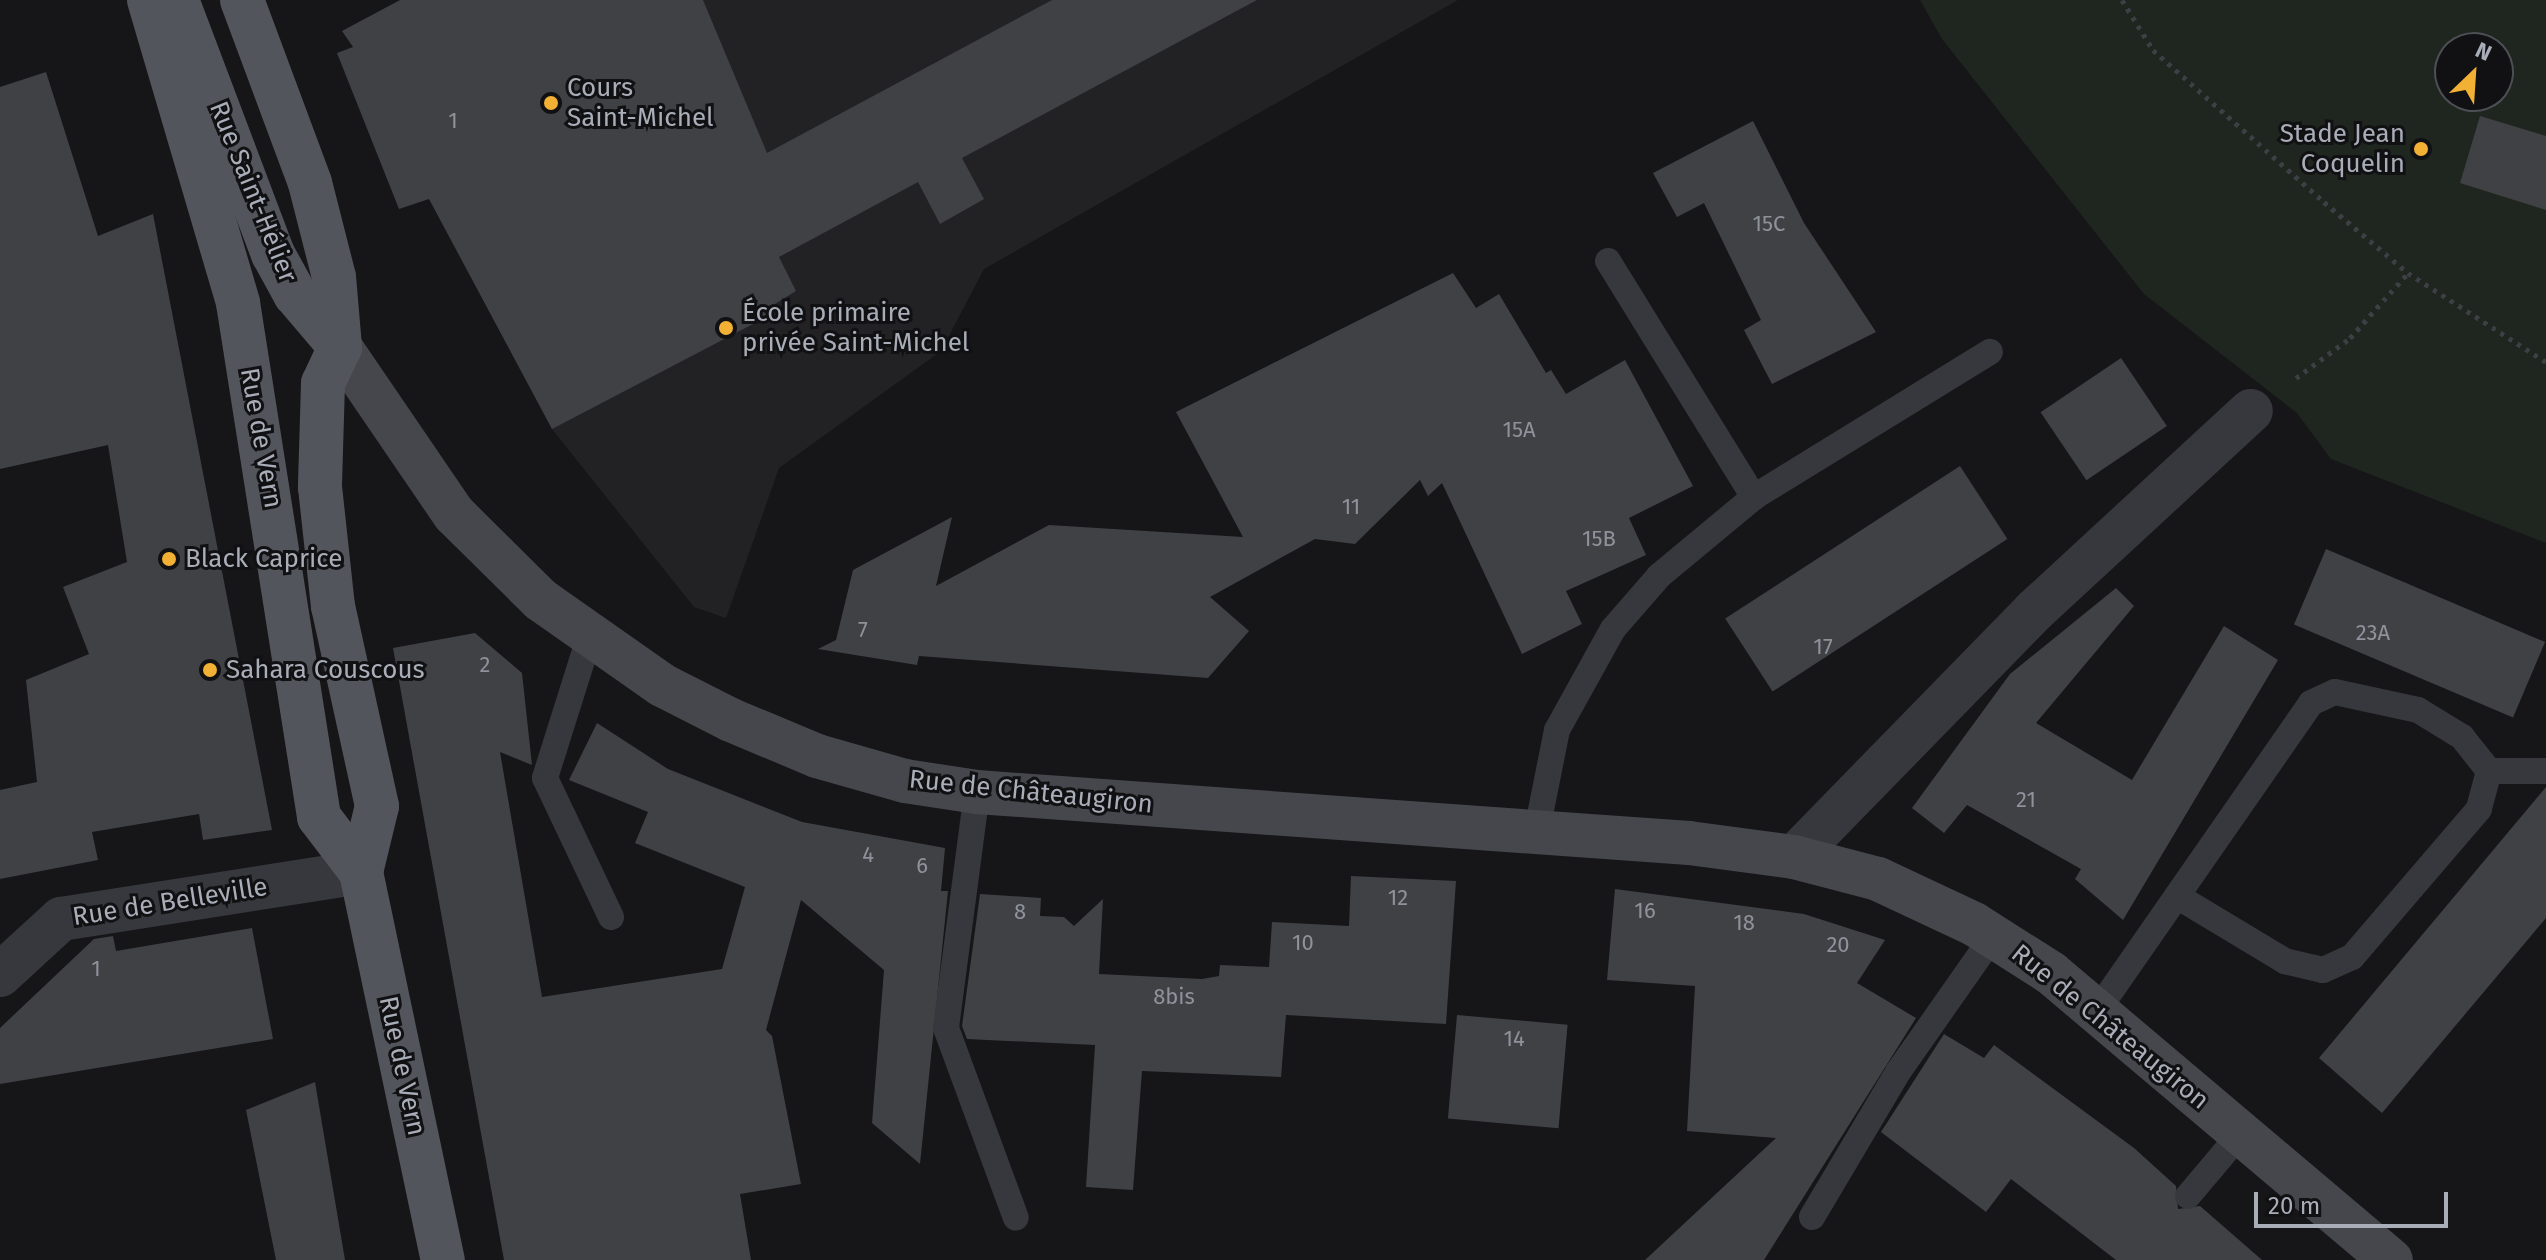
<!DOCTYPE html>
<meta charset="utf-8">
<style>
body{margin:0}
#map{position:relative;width:2546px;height:1260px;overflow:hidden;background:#161618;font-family:"Fira Sans",sans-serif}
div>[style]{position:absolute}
.built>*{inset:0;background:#222225}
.green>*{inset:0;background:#1e261f}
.building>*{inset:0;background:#404145;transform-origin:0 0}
.path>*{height:5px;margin-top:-2.5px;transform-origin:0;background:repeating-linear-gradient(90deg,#3d3f44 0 4px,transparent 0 10px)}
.service>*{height:26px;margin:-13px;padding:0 13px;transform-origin:13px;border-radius:13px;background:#37383d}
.minor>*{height:44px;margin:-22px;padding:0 22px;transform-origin:22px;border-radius:22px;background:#37383d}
.secondary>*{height:44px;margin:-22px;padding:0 22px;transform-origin:22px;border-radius:22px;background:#45474d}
.primary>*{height:44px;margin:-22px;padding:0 22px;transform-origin:22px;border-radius:22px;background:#53555c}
.dots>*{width:22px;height:22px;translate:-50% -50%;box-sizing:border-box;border:4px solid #111113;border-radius:50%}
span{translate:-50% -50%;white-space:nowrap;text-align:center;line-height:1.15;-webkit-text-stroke:6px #111113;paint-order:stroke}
.number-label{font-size:22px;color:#8e929b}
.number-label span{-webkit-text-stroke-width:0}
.poi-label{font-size:26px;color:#a8adb8}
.left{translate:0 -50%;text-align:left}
.right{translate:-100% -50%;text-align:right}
.street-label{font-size:26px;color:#a8adb8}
.north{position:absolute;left:2434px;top:32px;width:80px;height:80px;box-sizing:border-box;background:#111113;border:2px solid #4d4f55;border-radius:50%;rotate:25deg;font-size:22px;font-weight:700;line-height:32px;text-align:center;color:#a8adb8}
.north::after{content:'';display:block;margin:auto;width:28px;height:36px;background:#f2b134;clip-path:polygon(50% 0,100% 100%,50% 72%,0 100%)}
.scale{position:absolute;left:2254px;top:1192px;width:194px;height:36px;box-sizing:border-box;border:4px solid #a8adb8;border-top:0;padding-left:10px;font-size:24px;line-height:28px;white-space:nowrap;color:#a8adb8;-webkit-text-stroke:6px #111113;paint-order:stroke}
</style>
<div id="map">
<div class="built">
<div style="clip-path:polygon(703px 0,1458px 0,984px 269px,941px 351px,779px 468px,726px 618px,694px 607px,552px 429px,486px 304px)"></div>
</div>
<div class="green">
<div style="clip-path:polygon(evenodd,1920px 0,2546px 0,2546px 543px,2331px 459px,2297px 413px,2144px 294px,1942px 39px,1920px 0,2450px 48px,2498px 48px,2498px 96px,2450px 96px,2450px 48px)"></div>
</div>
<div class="building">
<div style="clip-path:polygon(400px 0,703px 0,767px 153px,1052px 0,1257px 0,962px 158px,984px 199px,940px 224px,918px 182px,779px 257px,796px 291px,770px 307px,774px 313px,552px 429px,429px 199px,399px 209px,337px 53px,353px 47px,342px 31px)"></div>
<div style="clip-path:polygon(46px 72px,98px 236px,153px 214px,272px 830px,203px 840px,199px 814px,92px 832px,98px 860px,0 879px,0 790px,37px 782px,26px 680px,89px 654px,63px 587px,127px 562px,108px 445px,0 469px,0 87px)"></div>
<div style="clip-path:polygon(2480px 116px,2546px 136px,2546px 210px,2460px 183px)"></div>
<div style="clip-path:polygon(1753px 121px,1804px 223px,1876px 332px,1772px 384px,1744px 330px,1761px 320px,1704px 203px,1677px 217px,1653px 173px)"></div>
<div style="clip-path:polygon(1453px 273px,1476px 308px,1499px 294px,1546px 373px,1551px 370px,1566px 394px,1625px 360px,1693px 486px,1629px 518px,1646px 555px,1566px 591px,1582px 624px,1522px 654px,1442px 483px,1428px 496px,1420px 480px,1355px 544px,1315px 539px,1210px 597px,1249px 631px,1208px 678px,919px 656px,917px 665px,818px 649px,836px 640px,853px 570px,952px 517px,936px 586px,1049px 525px,1243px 537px,1176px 412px)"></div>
<div style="left:2121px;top:358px;width:82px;height:97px;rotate:56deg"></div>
<div style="left:1960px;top:466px;width:87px;height:280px;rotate:57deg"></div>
<div style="left:2326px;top:549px;width:238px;height:82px;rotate:23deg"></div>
<div style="clip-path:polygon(2116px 588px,2134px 606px,2036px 723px,2132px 780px,2224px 626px,2278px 660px,2123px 920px,2075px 879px,2081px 869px,1967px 805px,1944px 833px,1912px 808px,2010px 674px)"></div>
<div style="clip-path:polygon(475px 633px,522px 673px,532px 765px,500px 752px,542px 997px,722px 969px,745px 887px,635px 843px,648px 812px,569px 780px,597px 723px,668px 769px,802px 822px,945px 848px,941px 891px,948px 891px,920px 1164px,872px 1123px,884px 970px,801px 900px,766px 1030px,772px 1036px,801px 1184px,740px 1194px,751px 1260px,504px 1260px,393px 648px)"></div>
<div style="clip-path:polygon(2546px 787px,2546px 918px,2382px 1113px,2319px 1058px)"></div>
<div style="clip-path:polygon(1351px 876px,1456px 881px,1446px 1024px,1286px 1015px,1281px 1077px,1142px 1071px,1133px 1190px,1086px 1187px,1095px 1045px,967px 1039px,962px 1026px,980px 894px,1041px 898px,1040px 916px,1064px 917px,1074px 926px,1103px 899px,1099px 974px,1202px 979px,1219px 976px,1220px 965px,1269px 967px,1272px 922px,1349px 926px)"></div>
<div style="clip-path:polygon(1615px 889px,1804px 914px,1885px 940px,1857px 983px,1916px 1018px,1764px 1260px,1645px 1260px,1776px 1138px,1687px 1131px,1695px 986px,1607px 980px)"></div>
<div style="clip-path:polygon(252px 928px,273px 1039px,0 1084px,0 1028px,94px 939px,113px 936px,116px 951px)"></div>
<div style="left:1457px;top:1015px;width:111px;height:104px;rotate:5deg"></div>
<div style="clip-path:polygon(1944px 1034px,1984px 1058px,1994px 1045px,2134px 1148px,2176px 1186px,2178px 1209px,2200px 1206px,2262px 1260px,2116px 1260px,2011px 1179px,1986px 1212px,1881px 1132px)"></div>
<div style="clip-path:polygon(315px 1082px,345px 1260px,276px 1260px,246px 1110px)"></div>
</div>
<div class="path">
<div style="left:2122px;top:0;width:59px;rotate:58.2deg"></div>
<div style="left:2153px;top:50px;width:229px;rotate:41.6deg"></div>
<div style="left:2324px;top:202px;width:110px;rotate:40.2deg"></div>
<div style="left:2408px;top:273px;width:164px;rotate:32.8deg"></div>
<div style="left:2296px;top:378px;width:67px;rotate:-36.5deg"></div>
<div style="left:2350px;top:338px;width:87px;rotate:-48.3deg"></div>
</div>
<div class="service">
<div style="left:1608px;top:261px;width:278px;rotate:58.3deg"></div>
<div style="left:590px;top:635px;width:150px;rotate:107.5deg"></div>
<div style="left:545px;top:778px;width:154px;rotate:64.6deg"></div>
<div style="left:2489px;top:771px;width:57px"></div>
<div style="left:977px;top:792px;width:238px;rotate:97.5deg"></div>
<div style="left:946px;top:1028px;width:202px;rotate:69.8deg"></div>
<div style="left:1537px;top:830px;width:102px;rotate:-78.7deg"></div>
<div style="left:1557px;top:730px;width:115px;rotate:-61deg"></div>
<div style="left:1613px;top:629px;width:70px;rotate:-49deg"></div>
<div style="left:1659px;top:576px;width:124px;rotate:-39.7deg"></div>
<div style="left:1754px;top:497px;width:277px;rotate:-31.6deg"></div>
<div style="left:2097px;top:1011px;width:375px;rotate:-55.2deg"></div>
<div style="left:2311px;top:703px;width:26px;rotate:-25deg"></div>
<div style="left:2335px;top:692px;width:85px;rotate:12.2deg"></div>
<div style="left:2418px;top:710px;width:52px;rotate:31.5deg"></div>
<div style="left:2462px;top:737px;width:43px;rotate:51.5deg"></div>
<div style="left:2489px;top:771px;width:39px;rotate:105deg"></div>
<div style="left:2479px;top:809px;width:195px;rotate:130.6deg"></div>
<div style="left:2352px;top:957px;width:32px;rotate:156deg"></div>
<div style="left:2323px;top:970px;width:39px;rotate:-167deg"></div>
<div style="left:2285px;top:961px;width:126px;rotate:-149deg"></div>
<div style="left:2188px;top:1196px;width:82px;rotate:-49.9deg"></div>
<div style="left:1812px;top:1217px;width:169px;rotate:-59.3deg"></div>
<div style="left:1898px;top:1072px;width:167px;rotate:-55deg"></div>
</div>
<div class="minor">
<div style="left:1794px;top:857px;width:344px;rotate:-45.7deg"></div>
<div style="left:2034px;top:611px;width:295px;rotate:-42.7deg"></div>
<div style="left:0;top:975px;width:83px;rotate:-42.6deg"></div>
<div style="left:61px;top:919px;width:304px;rotate:-8.9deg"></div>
</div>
<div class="secondary">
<div style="left:340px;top:347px;width:202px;rotate:55.7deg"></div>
<div style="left:454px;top:514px;width:122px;rotate:44.7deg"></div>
<div style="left:541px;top:600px;width:148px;rotate:35.1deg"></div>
<div style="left:662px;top:685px;width:77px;rotate:26.9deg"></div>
<div style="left:731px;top:720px;width:93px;rotate:22.7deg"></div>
<div style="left:817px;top:756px;width:91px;rotate:15.9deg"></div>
<div style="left:905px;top:781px;width:73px;rotate:8.7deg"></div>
<div style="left:977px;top:792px;width:714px;rotate:4.1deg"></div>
<div style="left:1689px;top:843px;width:106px;rotate:7.6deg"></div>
<div style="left:1794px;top:857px;width:87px;rotate:14.7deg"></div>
<div style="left:1878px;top:879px;width:106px;rotate:25.1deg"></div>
<div style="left:1974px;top:924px;width:91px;rotate:32.5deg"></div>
<div style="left:2051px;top:973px;width:445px;rotate:40.2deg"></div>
</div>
<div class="primary">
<div style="left:149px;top:0;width:316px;rotate:73.6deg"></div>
<div style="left:238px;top:303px;width:520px;rotate:81.04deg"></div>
<div style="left:319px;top:817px;width:69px;rotate:52.6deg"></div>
<div style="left:177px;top:0;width:272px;rotate:69.3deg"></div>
<div style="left:273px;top:254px;width:46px;rotate:61.2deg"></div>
<div style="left:295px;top:294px;width:70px;rotate:49.7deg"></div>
<div style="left:242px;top:0;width:195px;rotate:69.6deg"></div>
<div style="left:310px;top:183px;width:97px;rotate:75.7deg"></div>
<div style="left:334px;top:277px;width:70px;rotate:85.1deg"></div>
<div style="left:340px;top:347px;width:40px;rotate:115deg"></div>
<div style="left:323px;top:383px;width:104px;rotate:91.7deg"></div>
<div style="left:320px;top:487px;width:120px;rotate:83.8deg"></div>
<div style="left:333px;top:606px;width:205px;rotate:77.6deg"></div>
<div style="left:377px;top:806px;width:68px;rotate:103.6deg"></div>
<div style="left:361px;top:872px;width:397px;rotate:78.1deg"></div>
</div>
<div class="dots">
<div style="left:551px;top:103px;background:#f2b134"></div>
<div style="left:2421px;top:149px;background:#f2b134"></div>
<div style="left:726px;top:328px;background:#f2b134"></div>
<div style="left:169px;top:559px;background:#f2b134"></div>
<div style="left:210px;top:670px;background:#f2b134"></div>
</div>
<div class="number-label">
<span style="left:453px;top:121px">1</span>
<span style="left:1769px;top:224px">15C</span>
<span style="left:1519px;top:430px">15A</span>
<span style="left:1351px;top:507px">11</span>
<span style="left:1599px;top:539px">15B</span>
<span style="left:863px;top:630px">7</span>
<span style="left:2373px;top:633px">23A</span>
<span style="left:1823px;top:647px">17</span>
<span style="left:485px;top:665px">2</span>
<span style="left:2026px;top:800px">21</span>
<span style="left:868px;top:855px">4</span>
<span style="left:922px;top:866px">6</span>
<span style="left:1398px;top:898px">12</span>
<span style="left:1645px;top:911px">16</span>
<span style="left:1020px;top:912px">8</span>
<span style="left:1744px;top:923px">18</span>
<span style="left:1303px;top:943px">10</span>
<span style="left:1838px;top:945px">20</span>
<span style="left:96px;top:969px">1</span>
<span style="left:1174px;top:997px">8bis</span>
<span style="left:1514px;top:1039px">14</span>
</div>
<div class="poi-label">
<span class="left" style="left:567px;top:103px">Cours<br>Saint-Michel</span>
<span class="right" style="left:2405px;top:149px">Stade Jean<br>Coquelin</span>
<span class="left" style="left:742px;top:328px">École primaire<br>privée Saint-Michel</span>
<span class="left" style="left:185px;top:559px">Black Caprice</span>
<span class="left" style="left:226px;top:670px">Sahara Couscous</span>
</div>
<div class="street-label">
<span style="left:253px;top:192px;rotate:68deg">Rue Saint-Hélier</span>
<span style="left:261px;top:438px;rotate:80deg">Rue de Vern</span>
<span style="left:1031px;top:792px;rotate:6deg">Rue de Châteaugiron</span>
<span style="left:170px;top:902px;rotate:-9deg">Rue de Belleville</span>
<span style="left:2110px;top:1027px;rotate:39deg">Rue de Châteaugiron</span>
<span style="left:402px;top:1066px;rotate:78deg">Rue de Vern</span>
</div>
<div class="north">N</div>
<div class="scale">20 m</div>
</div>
